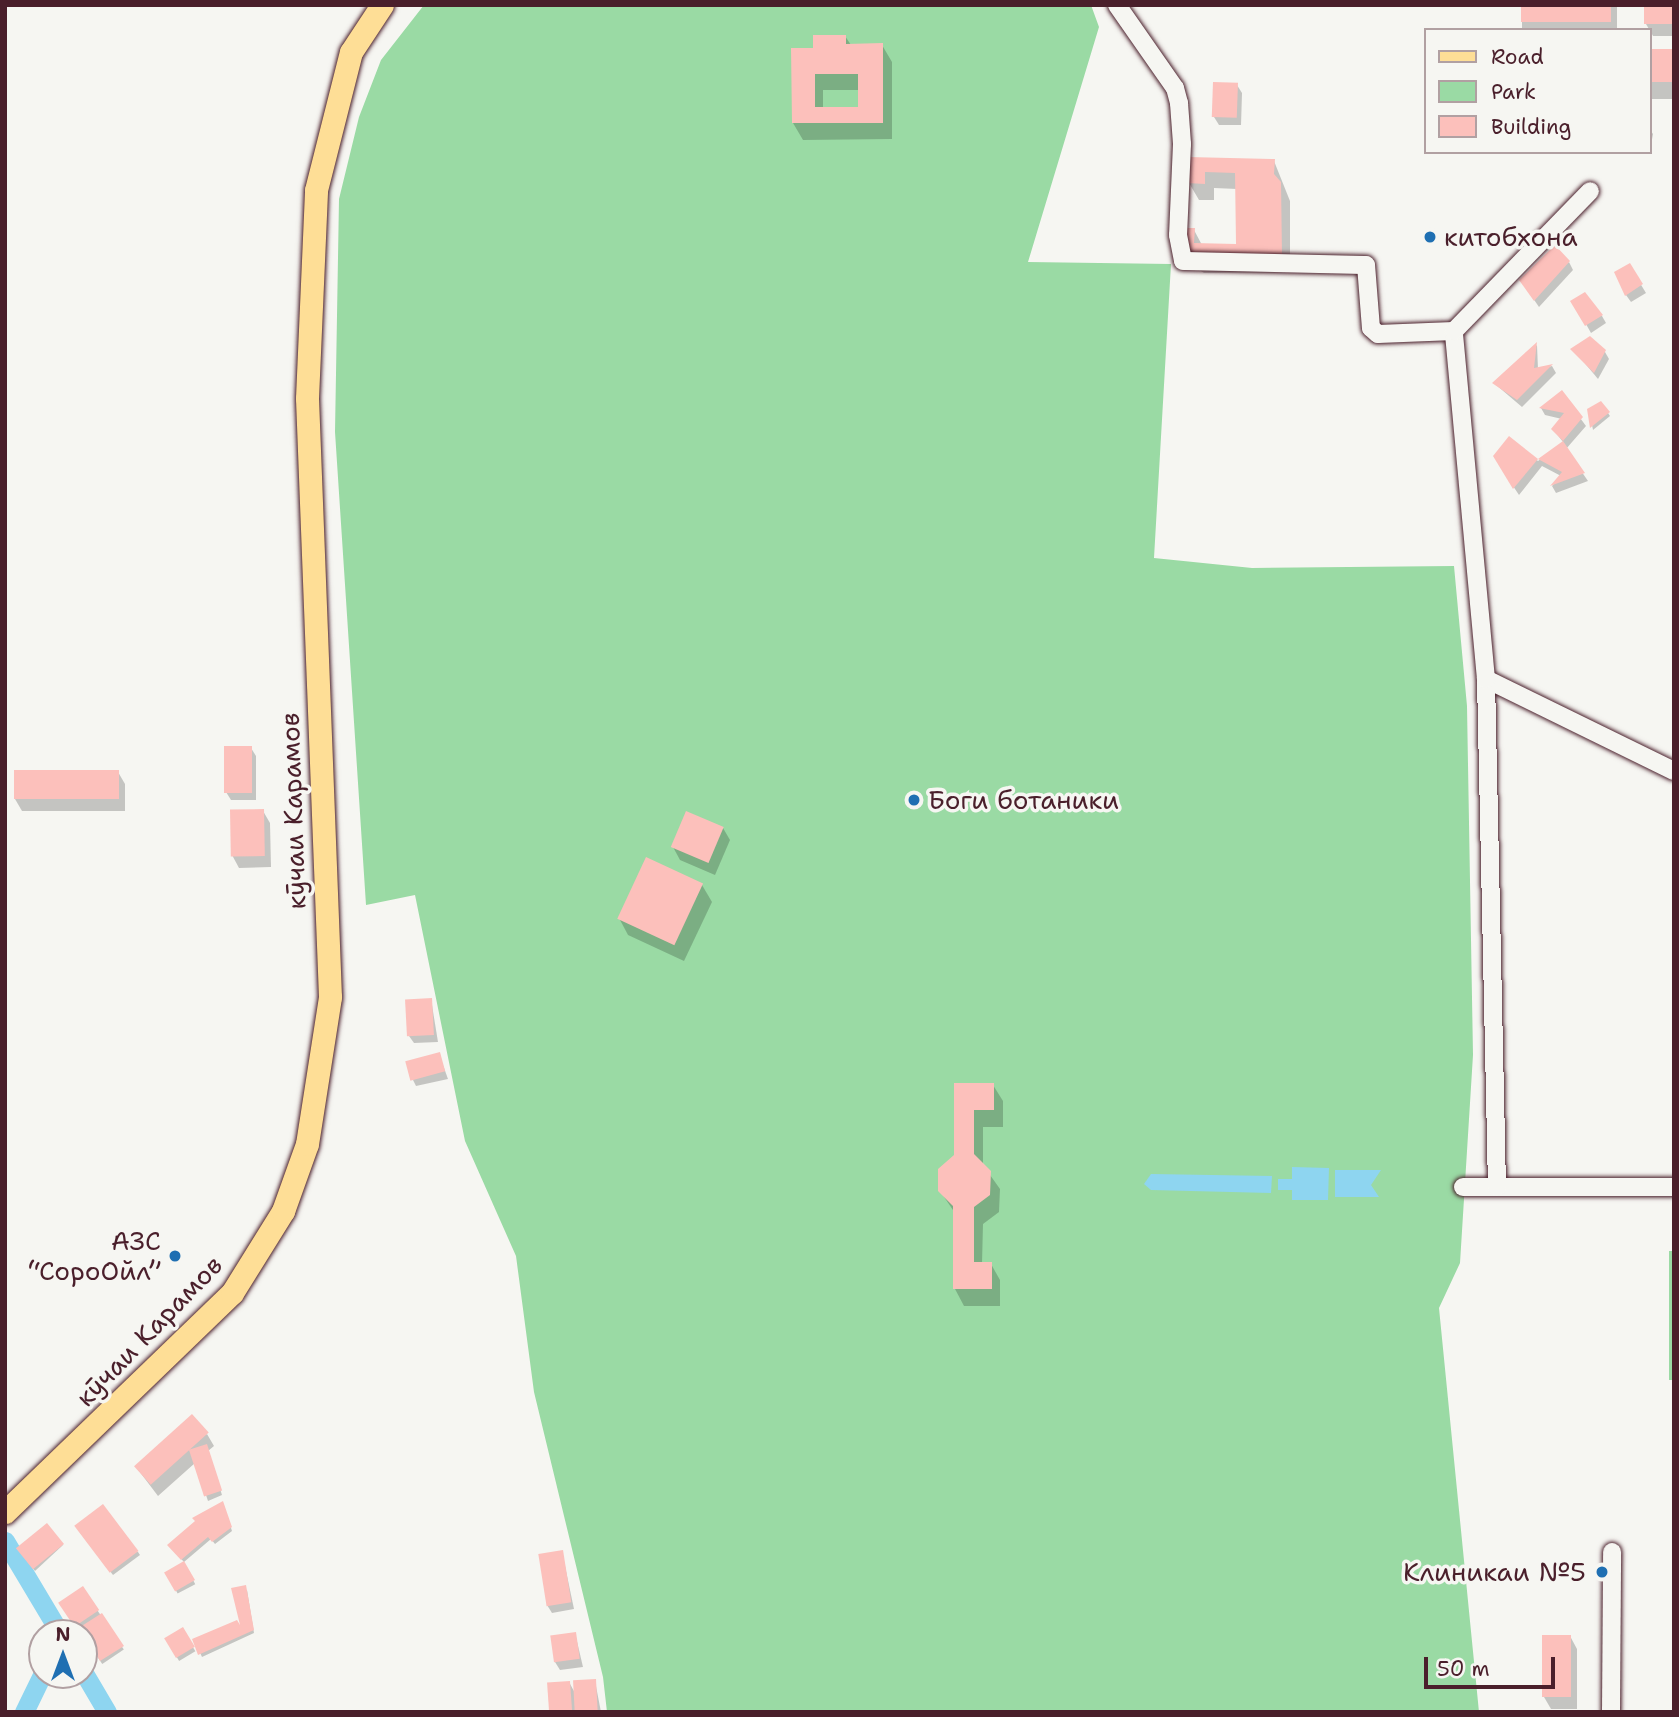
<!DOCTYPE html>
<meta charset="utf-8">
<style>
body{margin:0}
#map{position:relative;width:1679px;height:1717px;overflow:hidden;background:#f6f6f2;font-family:"Shantell Sans",sans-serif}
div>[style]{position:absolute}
.green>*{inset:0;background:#9adaa4;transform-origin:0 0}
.water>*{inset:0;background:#8ed5f0}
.shadow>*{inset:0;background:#0003;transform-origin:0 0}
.canal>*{height:19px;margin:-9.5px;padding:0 9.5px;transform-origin:9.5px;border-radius:9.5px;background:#8ed5f0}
.building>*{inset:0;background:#fcc0bb;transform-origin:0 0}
.roads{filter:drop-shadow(0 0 2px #4a1f2b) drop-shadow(0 0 2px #4a1f2b)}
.minor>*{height:18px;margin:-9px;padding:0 9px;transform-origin:9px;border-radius:9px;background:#f6f6f2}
.major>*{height:23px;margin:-11.5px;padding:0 11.5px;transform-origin:11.5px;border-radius:11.5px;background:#fede96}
.dots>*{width:19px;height:19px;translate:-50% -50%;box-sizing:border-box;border:4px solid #f6f6f2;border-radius:50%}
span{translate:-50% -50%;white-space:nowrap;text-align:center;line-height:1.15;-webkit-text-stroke:7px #f6f6f2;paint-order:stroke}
.poi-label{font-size:26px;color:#4a1f2b}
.left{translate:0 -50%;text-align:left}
.right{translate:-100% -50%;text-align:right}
.street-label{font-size:26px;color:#4a1f2b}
.frame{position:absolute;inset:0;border:7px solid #4a1f2b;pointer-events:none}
.legend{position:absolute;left:1424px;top:28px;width:228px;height:126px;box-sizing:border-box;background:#f6f6f2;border:2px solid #b1a0a2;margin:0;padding:9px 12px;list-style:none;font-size:21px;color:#4a1f2b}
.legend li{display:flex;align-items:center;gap:14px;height:35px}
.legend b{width:35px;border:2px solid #b1a0a2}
.north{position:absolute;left:28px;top:1619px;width:70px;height:70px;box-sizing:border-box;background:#f6f6f2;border:2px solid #b1a0a2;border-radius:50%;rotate:0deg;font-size:19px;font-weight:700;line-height:28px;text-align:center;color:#4a1f2b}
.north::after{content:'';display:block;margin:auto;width:24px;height:32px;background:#1f6fb2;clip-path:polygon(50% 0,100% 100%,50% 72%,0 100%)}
.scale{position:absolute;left:1424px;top:1657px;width:131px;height:32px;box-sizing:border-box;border:4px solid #4a1f2b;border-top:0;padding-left:9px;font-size:21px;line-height:24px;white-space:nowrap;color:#4a1f2b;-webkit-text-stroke:5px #f6f6f2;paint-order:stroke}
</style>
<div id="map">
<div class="green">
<div style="clip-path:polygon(424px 5px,1091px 5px,1099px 27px,1028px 262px,1171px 264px,1154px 558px,1252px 568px,1454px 566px,1467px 706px,1473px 1055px,1460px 1263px,1439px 1308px,1479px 1712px,607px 1712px,603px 1677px,534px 1392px,516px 1256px,465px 1141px,415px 895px,366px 905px,335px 432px,339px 199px,359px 117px,381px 60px)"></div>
<div style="left:1669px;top:1251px;width:5px;height:129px"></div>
</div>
<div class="water">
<div style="clip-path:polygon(1292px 1167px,1329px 1168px,1328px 1200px,1292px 1200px,1292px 1190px,1278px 1190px,1278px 1179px,1292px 1179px)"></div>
<div style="clip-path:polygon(1335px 1170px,1381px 1170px,1371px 1185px,1379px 1197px,1335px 1197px)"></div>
<div style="clip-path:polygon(1151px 1174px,1272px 1176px,1271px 1193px,1151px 1190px,1144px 1184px)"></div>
</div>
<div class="shadow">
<div style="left:1522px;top:5px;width:95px;height:25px"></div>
<div style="clip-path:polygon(1674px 5px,1674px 36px,1653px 36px,1646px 24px)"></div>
<div style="clip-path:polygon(evenodd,845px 36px,851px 45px,882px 45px,892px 62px,892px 139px,803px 140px,793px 123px,815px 49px,845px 36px,823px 90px,860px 90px,860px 108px,823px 108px,823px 90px)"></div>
<div style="left:1649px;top:51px;width:25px;height:48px"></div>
<div style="clip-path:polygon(1237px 85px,1242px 93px,1241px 125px,1219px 125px,1214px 117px)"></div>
<div style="clip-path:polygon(1649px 128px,1653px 134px,1650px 150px,1649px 149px)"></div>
<div style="clip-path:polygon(1190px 158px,1274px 161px,1290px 201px,1290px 272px,1204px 273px,1192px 265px,1194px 230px,1202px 245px,1237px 246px,1237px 189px,1214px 188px,1214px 200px,1199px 200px,1189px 183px)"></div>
<div style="clip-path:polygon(1569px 262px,1573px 270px,1539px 307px,1526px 288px)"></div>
<div style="clip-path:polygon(1629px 265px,1646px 293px,1631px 302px,1626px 295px)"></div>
<div style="clip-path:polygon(1573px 301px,1602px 316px,1606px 323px,1591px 333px)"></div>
<div style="clip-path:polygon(1537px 345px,1538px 369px,1552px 366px,1556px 373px,1522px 407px,1495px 384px)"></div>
<div style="clip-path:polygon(1573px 349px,1605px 352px,1609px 359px,1598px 379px)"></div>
<div style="clip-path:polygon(1561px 392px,1586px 426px,1566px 449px,1588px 481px,1556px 493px,1552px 486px,1561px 476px,1542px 466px,1519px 495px,1499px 465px,1509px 438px,1538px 461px,1563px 442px,1553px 429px,1562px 419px,1545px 415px,1541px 408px)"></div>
<div style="clip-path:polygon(1589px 410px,1608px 413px,1610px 416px,1593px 430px)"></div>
<div style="clip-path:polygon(251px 748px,256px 756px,256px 800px,231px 800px,226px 792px)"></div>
<div style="clip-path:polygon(118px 772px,125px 784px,125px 811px,22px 811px,15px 799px)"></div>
<div style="clip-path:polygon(263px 811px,270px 823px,271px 867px,239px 868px,232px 855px)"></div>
<div style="clip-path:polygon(723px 828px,730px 840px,715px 875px,680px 860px,673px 847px)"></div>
<div style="clip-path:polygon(702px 885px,712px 902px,684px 961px,628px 935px,619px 918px)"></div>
<div style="clip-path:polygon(431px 999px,438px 1042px,414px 1043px,409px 1036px)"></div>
<div style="clip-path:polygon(439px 1054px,448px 1079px,416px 1086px,412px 1078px)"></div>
<div style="clip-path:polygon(956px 1085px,993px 1085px,1003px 1101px,1003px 1127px,983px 1127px,983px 1165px,1000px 1189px,999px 1212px,983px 1224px,982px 1264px,991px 1264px,1000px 1280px,1000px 1306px,964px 1306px,955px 1289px,955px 1213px,940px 1191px,956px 1156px)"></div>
<div style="clip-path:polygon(207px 1434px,214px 1446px,208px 1451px,222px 1495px,208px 1501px,195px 1463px,158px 1496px,136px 1467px)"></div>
<div style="clip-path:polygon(224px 1506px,232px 1531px,215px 1544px,211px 1539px,184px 1562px,171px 1548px)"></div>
<div style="clip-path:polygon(78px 1530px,138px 1552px,140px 1555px,113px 1575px)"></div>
<div style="clip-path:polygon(63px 1545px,35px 1571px,19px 1551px)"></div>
<div style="clip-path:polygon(562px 1552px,574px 1609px,552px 1613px,547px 1605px)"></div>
<div style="left:184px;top:1563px;width:24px;height:20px;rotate:62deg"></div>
<div style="left:83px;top:1589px;width:73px;height:26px;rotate:56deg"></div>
<div style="clip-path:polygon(247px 1590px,254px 1633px,202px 1657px,194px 1640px,243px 1632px)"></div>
<div style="left:182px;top:1629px;width:26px;height:19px;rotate:59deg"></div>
<div style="clip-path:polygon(575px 1633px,583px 1667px,560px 1670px,555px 1662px)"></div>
<div style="clip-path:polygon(1544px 1636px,1570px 1636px,1577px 1649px,1577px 1709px,1551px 1709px,1544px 1697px)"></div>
<div style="clip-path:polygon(595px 1681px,601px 1712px,550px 1712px,569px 1682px,575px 1693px)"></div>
</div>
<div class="canal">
<div style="left:5px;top:1541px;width:107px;rotate:59.1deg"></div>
<div style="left:84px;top:1673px;width:45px;rotate:59.5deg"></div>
<div style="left:24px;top:1712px;width:41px;rotate:-64.1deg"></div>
</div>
<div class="building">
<div style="left:1521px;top:5px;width:90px;height:17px"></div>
<div style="left:1644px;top:5px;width:30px;height:19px"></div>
<div style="clip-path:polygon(evenodd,813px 35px,846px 35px,846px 44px,883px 43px,883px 123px,792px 123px,791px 48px,813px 48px,813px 35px,815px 74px,858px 74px,858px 107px,815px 107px,815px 74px)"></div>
<div style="left:1674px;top:49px;width:33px;height:25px;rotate:90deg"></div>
<div style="left:1213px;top:82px;width:25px;height:35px;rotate:2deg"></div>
<div style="clip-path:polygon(1188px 157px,1275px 159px,1274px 174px,1281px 182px,1282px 256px,1193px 257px,1181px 249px,1181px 228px,1195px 228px,1194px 243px,1236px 244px,1235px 173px,1205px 172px,1205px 184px,1187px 183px)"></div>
<div style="clip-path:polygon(1555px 245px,1570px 261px,1534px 301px,1519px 280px)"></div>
<div style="clip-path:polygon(1630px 263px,1643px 284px,1625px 296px,1614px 272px)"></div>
<div style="clip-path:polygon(1585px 292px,1603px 315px,1585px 326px,1570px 301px)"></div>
<div style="clip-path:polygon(1590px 336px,1606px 350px,1594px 373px,1570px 349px)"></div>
<div style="clip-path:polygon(1537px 342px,1534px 368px,1553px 364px,1517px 400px,1492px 383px)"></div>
<div style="clip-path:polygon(1562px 390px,1583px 417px,1563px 441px,1585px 473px,1550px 486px,1562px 472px,1538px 459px,1563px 441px,1551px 429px,1564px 413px,1539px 408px)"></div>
<div style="clip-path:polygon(1601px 401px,1610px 412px,1590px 428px,1587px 409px)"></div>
<div style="clip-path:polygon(1509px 436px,1538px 459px,1513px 489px,1493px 456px)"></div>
<div style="left:224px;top:746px;width:28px;height:47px"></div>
<div style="left:14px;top:770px;width:105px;height:29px"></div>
<div style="left:264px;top:809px;width:47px;height:34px;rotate:89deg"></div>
<div style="left:686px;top:811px;width:41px;height:39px;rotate:23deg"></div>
<div style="left:646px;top:857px;width:63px;height:68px;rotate:25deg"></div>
<div style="left:432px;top:998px;width:37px;height:27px;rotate:87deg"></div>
<div style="left:440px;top:1052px;width:20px;height:36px;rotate:75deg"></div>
<div style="clip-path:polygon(954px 1083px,994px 1083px,994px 1110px,974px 1110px,974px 1154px,991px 1171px,990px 1195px,974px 1207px,974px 1262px,992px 1262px,992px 1289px,953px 1289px,953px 1206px,938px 1191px,938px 1169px,954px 1155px)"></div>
<div style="left:192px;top:1414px;width:25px;height:78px;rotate:48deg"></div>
<div style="left:207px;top:1444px;width:49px;height:19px;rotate:72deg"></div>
<div style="clip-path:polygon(223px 1501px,232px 1527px,212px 1542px,208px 1537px,181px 1560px,167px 1545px,195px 1521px,192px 1518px)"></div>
<div style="left:103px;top:1504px;width:59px;height:36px;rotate:53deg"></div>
<div style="left:47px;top:1523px;width:27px;height:40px;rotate:51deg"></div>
<div style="left:563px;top:1550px;width:53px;height:25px;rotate:81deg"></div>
<div style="left:184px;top:1561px;width:22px;height:23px;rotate:60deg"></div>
<div style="clip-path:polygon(246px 1585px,254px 1630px,198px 1655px,192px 1639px,237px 1620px,240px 1625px,231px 1588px)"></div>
<div style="left:83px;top:1586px;width:29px;height:30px;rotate:56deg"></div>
<div style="clip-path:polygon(102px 1613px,124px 1646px,100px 1661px,84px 1633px,77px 1629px)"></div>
<div style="left:183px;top:1627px;width:23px;height:22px;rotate:59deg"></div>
<div style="left:576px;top:1632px;width:27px;height:26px;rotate:82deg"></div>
<div style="left:1542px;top:1635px;width:29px;height:62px"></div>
<div style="left:596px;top:1679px;width:33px;height:23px;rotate:87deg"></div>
<div style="left:570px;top:1681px;width:31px;height:23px;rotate:86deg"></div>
</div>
<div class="roads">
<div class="minor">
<div style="left:1117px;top:5px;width:101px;rotate:55.1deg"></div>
<div style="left:1175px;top:88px;width:16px;rotate:75deg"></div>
<div style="left:1179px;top:103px;width:41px;rotate:85.8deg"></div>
<div style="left:1182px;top:144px;width:91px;rotate:92.5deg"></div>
<div style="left:1178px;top:235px;width:26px;rotate:79deg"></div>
<div style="left:1183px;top:261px;width:183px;rotate:1.3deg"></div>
<div style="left:1366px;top:265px;width:63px;rotate:85.5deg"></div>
<div style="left:1371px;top:328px;width:9px;rotate:41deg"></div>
<div style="left:1378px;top:334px;width:76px;rotate:-2.3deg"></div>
<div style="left:1486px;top:679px;width:209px;rotate:26.1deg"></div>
<div style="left:1463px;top:1187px;width:211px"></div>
<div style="left:1497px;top:1187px;width:508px;rotate:-91.24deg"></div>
<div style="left:1486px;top:679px;width:349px;rotate:-95.3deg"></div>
<div style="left:1454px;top:331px;width:195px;rotate:-45.8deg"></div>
<div style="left:1611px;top:1712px;width:160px;rotate:-89.6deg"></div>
</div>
<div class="major">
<div style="left:5px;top:1512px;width:315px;rotate:-44deg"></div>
<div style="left:232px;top:1293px;width:97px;rotate:-58.1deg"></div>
<div style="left:283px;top:1211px;width:71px;rotate:-70.3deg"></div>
<div style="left:307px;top:1144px;width:149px;rotate:-81.1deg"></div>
<div style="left:330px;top:997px;width:599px;rotate:-92.2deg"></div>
<div style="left:307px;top:398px;width:208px;rotate:-87.5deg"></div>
<div style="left:316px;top:190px;width:142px;rotate:-75.8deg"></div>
<div style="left:351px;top:52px;width:56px;rotate:-56.6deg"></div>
</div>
</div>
<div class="dots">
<div style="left:1430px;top:237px;background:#1f6fb2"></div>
<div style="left:914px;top:800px;background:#1f6fb2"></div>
<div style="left:175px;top:1256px;background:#1f6fb2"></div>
<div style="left:1602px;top:1572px;background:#1f6fb2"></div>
</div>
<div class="poi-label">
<span class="left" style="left:1444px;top:237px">китобхона</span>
<span class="left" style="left:928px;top:800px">Боги ботаники</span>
<span class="right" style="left:161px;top:1256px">АЗС<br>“СороОйл”</span>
<span class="right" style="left:1586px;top:1572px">Клиникаи №5</span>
</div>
<div class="street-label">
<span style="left:293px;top:811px;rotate:-92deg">кӯчаи Карамов</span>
<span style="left:149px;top:1331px;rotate:-46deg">кӯчаи Карамов</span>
</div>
<div class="frame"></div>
<ul class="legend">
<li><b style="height:9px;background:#fede96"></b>Road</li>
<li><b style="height:19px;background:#9adaa4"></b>Park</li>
<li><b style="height:19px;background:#fcc0bb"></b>Building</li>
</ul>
<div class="north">N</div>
<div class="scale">50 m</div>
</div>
